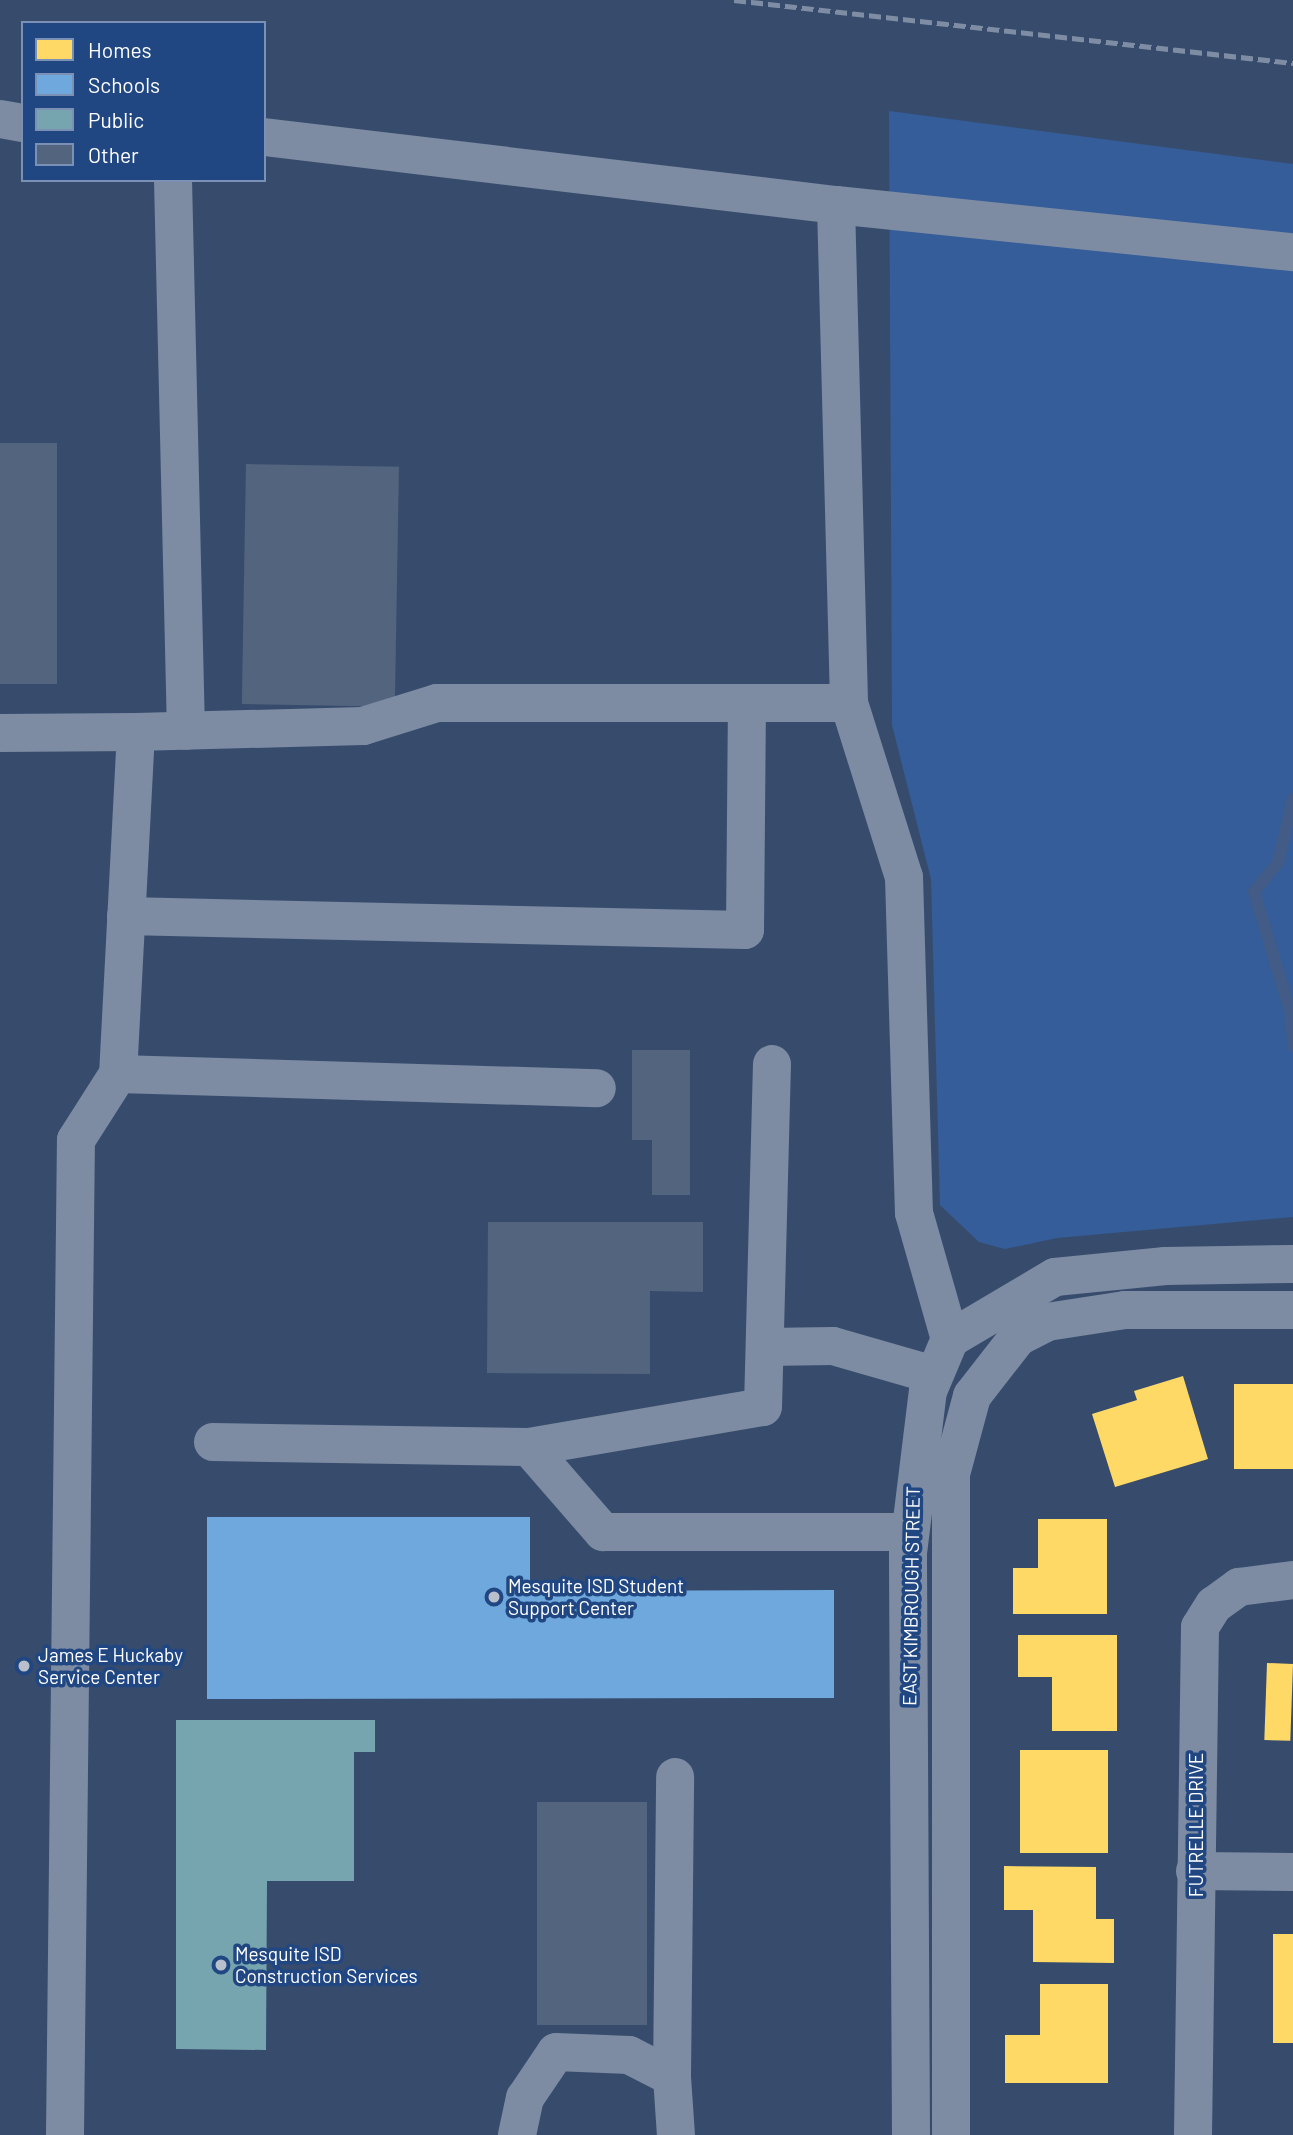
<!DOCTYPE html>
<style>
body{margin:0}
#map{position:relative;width:1293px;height:2135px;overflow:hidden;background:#374c6d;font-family:Barlow,sans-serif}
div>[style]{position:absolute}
.green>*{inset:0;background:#355d99}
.homes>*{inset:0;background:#ffd966;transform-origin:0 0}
.schools>*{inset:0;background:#6fa8dc}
.public>*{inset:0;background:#76a5af}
.stream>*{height:12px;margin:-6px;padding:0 6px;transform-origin:6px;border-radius:6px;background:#425c87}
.building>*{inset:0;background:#53647e;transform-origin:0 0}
.minor>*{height:38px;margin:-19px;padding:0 19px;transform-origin:19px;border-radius:19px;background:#7d8ca3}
.rail>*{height:5px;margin-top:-2.5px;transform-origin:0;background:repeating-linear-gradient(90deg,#7e8da3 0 12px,transparent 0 17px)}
.dots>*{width:19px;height:19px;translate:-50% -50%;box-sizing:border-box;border:4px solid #214783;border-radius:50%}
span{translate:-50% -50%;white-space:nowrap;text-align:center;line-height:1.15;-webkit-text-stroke:7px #214783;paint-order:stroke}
.poi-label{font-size:19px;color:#fff}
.left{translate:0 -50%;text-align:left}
.street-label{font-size:19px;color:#fff}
.legend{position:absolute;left:21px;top:21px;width:245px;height:161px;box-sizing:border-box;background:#214783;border:2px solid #7a91b5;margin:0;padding:9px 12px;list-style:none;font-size:21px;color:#fff}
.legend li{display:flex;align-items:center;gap:14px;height:35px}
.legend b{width:35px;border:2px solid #7a91b5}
</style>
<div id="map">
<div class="green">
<div style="clip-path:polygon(889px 111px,1293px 164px,1293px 1217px,1057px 1238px,1005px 1249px,979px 1242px,940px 1205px,931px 879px,892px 725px)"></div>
</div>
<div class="homes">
<div style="clip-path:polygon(1183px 1376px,1208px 1459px,1115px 1487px,1092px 1414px,1137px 1400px,1134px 1391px)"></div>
<div style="left:1234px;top:1384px;width:59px;height:85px"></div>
<div style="clip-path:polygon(1038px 1519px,1107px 1519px,1107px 1614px,1013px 1614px,1013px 1568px,1038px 1568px)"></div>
<div style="clip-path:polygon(1018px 1635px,1117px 1635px,1117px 1731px,1052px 1731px,1052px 1677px,1018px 1677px)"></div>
<div style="left:1267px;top:1663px;width:26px;height:77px;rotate:2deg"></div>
<div style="left:1020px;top:1750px;width:88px;height:103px"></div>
<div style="clip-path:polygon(1004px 1866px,1096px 1867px,1096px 1919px,1114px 1919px,1114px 1963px,1033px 1962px,1033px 1910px,1004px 1910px)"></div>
<div style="left:1273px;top:1934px;width:20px;height:109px"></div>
<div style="clip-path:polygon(1040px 1984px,1108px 1984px,1108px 2083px,1005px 2083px,1005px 2035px,1040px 2035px)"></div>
</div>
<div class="schools">
<div style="clip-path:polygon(207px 1517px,530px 1517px,530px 1591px,834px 1590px,834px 1698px,207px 1699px)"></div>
</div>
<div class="public">
<div style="clip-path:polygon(176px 1720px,375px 1720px,375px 1752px,354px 1752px,354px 1881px,267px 1881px,266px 2050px,176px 2049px)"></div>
</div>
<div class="stream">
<div style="left:1293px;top:799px;width:66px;rotate:103.2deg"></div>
<div style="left:1278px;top:863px;width:38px;rotate:130deg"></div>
<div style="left:1254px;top:892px;width:127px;rotate:73.1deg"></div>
<div style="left:1291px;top:1014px;width:32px;rotate:86deg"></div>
</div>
<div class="building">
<div style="left:0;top:443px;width:57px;height:241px"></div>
<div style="left:246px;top:464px;width:153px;height:240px;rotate:1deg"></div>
<div style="clip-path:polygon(632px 1050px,690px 1050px,690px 1195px,652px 1195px,652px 1140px,632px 1140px)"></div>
<div style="clip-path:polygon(488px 1222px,703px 1222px,703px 1292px,650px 1291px,650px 1374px,487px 1373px)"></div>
<div style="left:537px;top:1802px;width:110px;height:223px"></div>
</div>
<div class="minor">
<div style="left:0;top:119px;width:23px;rotate:10deg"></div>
<div style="left:264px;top:137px;width:576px;rotate:6.78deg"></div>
<div style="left:836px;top:205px;width:498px;rotate:88.5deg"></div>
<div style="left:849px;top:703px;width:182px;rotate:72.5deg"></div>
<div style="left:904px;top:877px;width:336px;rotate:88.3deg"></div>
<div style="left:914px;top:1213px;width:131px;rotate:74.1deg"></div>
<div style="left:173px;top:180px;width:551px;rotate:88.65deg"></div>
<div style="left:836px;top:205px;width:459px;rotate:5.9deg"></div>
<div style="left:136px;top:732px;width:227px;rotate:-1.5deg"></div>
<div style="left:363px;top:726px;width:77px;rotate:-17.3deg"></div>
<div style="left:437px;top:703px;width:412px"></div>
<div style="left:0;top:733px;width:136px;rotate:-0.4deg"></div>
<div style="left:136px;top:732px;width:342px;rotate:93deg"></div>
<div style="left:118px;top:1074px;width:479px;rotate:1.7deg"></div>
<div style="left:126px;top:916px;width:619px;rotate:1.3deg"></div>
<div style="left:745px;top:930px;width:227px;rotate:-89.5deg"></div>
<div style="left:765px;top:1347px;width:68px;rotate:-0.8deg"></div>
<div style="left:833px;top:1346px;width:105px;rotate:16deg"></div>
<div style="left:213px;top:1442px;width:316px;rotate:0.9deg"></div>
<div style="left:529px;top:1447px;width:113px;rotate:49deg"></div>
<div style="left:603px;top:1532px;width:306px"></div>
<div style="left:529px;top:1447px;width:237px;rotate:-9.7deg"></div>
<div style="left:763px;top:1407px;width:343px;rotate:-88.5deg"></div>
<div style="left:1195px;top:1871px;width:98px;rotate:0.6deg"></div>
<div style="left:672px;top:2077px;width:300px;rotate:-89.4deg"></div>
<div style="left:65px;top:2135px;width:995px;rotate:-89.37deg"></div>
<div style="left:76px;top:1140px;width:78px;rotate:-57.5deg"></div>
<div style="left:517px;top:2135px;width:38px;rotate:-78deg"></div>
<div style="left:525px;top:2098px;width:55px;rotate:-56deg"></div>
<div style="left:556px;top:2052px;width:73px;rotate:2.4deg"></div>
<div style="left:629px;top:2055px;width:48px;rotate:27.1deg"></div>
<div style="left:672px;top:2077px;width:58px;rotate:86.1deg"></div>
<div style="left:911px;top:2135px;width:582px;rotate:-90.3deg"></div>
<div style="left:908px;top:1553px;width:163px;rotate:-83deg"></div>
<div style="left:928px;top:1391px;width:56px;rotate:-67.1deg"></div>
<div style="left:950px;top:1339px;width:122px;rotate:-30.6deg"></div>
<div style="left:1055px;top:1277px;width:111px;rotate:-5.7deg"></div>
<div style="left:1165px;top:1266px;width:128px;rotate:-0.9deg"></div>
<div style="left:951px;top:2135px;width:661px;rotate:-90deg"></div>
<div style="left:951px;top:1474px;width:81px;rotate:-74.9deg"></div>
<div style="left:972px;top:1396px;width:75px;rotate:-52.1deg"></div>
<div style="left:1018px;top:1337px;width:33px;rotate:-27deg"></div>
<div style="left:1047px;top:1322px;width:79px;rotate:-8.7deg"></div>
<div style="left:1125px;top:1310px;width:168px"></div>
<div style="left:1193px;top:2135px;width:508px;rotate:-89.21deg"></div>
<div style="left:1200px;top:1627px;width:26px;rotate:-58deg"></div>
<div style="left:1214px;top:1605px;width:31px;rotate:-36deg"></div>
<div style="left:1239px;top:1587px;width:54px;rotate:-7.4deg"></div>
</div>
<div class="rail">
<div style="left:734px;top:0;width:563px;rotate:6.43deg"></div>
</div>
<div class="dots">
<div style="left:494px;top:1597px;background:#b9c0cc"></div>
<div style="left:24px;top:1666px;background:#b9c0cc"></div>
<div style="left:221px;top:1965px;background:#b9c0cc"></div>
</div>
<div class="poi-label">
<span class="left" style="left:508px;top:1597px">Mesquite ISD Student<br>Support Center</span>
<span class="left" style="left:38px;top:1666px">James E Huckaby<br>Service Center</span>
<span class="left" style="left:235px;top:1965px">Mesquite ISD<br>Construction Services</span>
</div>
<div class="street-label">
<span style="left:911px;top:1596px;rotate:-89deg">EAST KIMBROUGH STREET</span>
<span style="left:1196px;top:1825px;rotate:-90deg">FUTRELLE DRIVE</span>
</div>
<ul class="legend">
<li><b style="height:19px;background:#ffd966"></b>Homes</li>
<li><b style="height:19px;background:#6fa8dc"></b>Schools</li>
<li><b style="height:19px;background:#76a5af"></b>Public</li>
<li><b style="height:19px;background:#53647e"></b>Other</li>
</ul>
</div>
